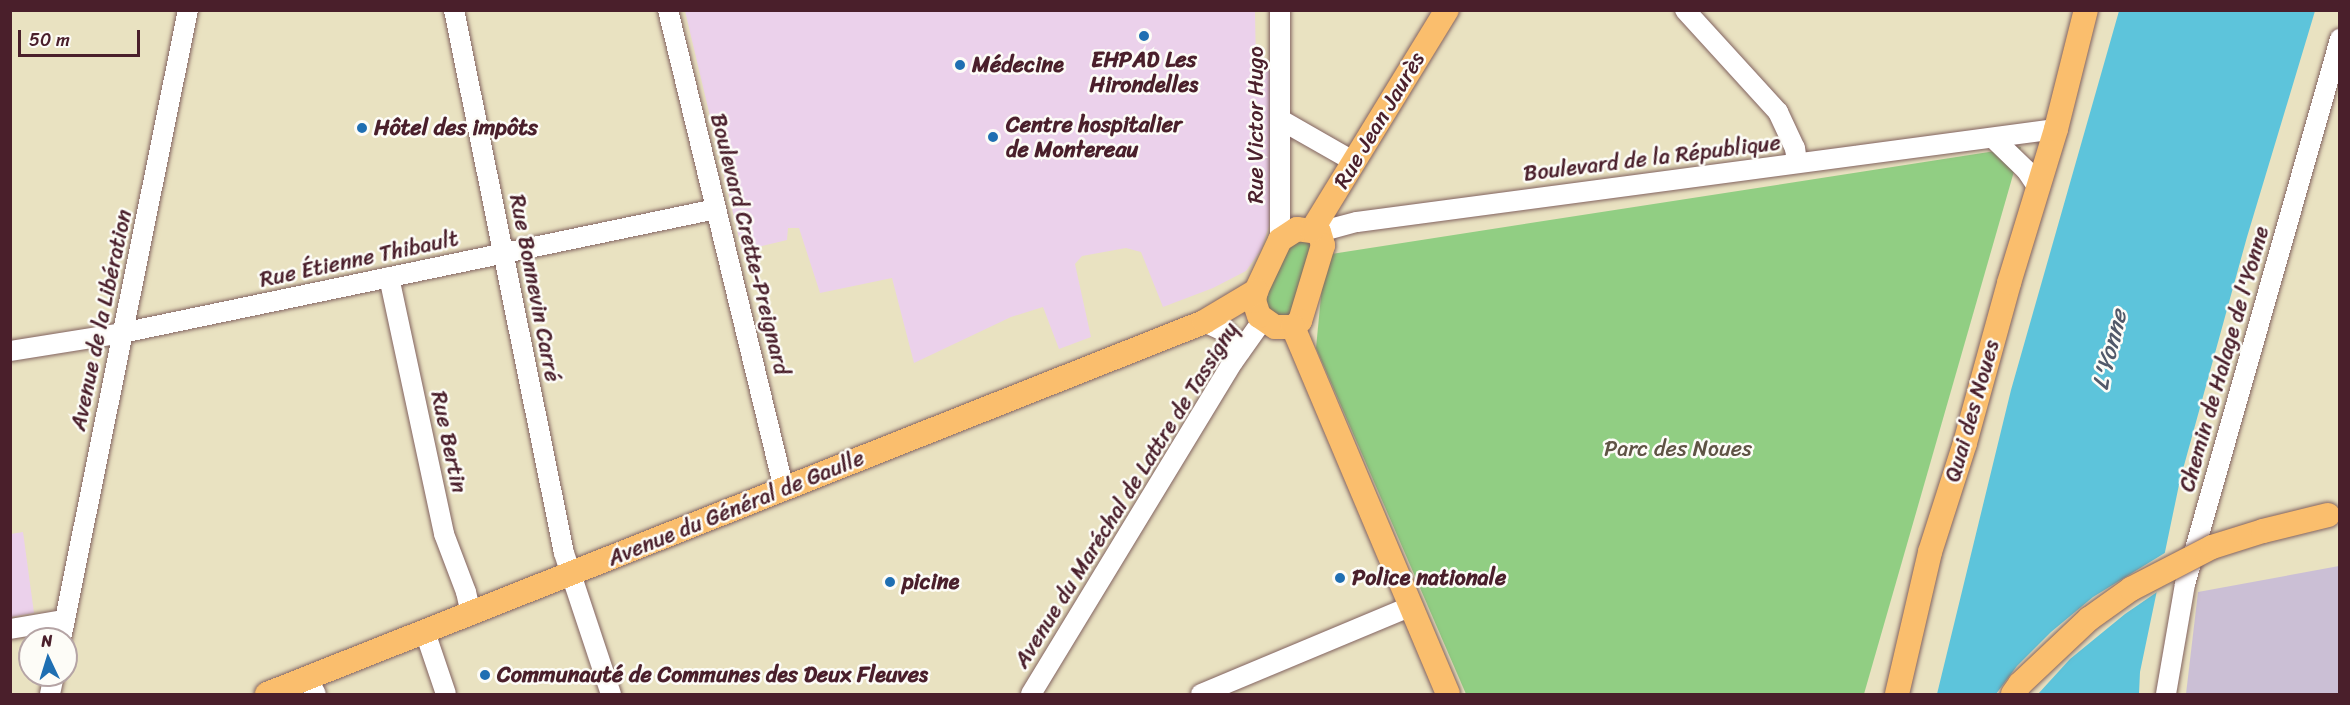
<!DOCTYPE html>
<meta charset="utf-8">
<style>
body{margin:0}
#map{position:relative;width:2350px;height:705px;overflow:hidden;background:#e9e2c1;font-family:Sriracha,sans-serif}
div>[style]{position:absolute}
.built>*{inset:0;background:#ebd1eb}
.industrial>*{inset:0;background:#cbbfd5}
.green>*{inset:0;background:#91ce83}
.water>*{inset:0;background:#5dc4db}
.pier>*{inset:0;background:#e9e2c1}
.roads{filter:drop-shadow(0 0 2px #826360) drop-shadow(0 0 2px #826360)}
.minor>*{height:20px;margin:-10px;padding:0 10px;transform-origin:10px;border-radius:10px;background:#fff}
.major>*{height:24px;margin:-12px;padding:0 12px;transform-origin:12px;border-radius:12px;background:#fabe6d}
.bridges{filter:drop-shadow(0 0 2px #826360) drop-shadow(0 0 2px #826360)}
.major-bridge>*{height:24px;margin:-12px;padding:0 12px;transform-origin:12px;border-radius:12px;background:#fabe6d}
.dots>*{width:16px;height:16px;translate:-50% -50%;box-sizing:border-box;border:3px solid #fdfcf7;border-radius:50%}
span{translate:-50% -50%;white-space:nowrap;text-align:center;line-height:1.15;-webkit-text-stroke:5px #fdfcf7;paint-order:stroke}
.poi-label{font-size:22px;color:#4a1f2b;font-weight:700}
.left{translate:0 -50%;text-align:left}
.street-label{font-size:22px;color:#4a1f2b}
.park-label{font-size:22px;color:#5f5445}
.water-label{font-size:24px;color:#515969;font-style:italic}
.frame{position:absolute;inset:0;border:12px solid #4a1f2b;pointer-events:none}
.north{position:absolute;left:18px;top:627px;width:60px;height:60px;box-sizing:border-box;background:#fdfcf7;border:2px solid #b5a4a5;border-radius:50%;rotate:356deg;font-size:16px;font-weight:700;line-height:24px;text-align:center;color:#4a1f2b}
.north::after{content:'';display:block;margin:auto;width:21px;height:27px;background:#1f6fb2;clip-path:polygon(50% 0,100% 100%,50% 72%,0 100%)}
.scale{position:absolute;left:18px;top:30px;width:122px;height:27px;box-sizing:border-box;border:3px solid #4a1f2b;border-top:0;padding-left:8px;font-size:18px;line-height:21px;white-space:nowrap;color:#4a1f2b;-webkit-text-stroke:4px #fdfcf7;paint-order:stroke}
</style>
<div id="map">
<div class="built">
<div style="clip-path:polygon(685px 11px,1255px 11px,1256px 69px,1271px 70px,1270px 205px,1269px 226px,1261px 250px,1246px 271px,1213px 288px,1163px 307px,1141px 252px,1126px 248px,1082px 256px,1075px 264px,1091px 337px,1059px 349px,1043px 307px,1011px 317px,914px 363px,892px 278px,820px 293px,799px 228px,788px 228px,787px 240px,742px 251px)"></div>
<div style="clip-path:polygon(23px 532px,34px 613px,11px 617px,11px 534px)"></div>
</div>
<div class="industrial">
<div style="clip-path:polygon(2339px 566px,2339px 694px,2186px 694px,2198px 592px)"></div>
</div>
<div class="green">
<div style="clip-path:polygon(2021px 147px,1864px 694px,1466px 694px,1316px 348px,1325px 255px)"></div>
<div style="clip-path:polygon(1296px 239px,1308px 242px,1312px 247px,1295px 310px,1288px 317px,1273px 316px,1263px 299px,1284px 249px)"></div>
</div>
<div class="water">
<div style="clip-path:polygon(2119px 11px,2315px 11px,2247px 237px,2180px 480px,2140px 672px,2139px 694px,1937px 694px,2011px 390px)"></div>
</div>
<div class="pier">
<div style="clip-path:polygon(2168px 551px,2160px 590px,2125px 614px,2070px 659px,2038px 694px,1996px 694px,2017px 666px,2051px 632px,2093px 597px)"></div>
</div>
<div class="roads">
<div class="minor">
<div style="left:454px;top:10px;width:554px;rotate:78.55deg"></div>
<div style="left:564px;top:553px;width:149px;rotate:71.6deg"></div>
<div style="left:668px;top:10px;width:493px;rotate:76.4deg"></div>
<div style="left:1685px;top:10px;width:138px;rotate:47.6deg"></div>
<div style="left:1778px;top:112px;width:40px;rotate:65deg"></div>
<div style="left:1795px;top:148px;width:15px;rotate:82deg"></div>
<div style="left:1281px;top:120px;width:83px;rotate:29.7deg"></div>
<div style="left:1993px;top:138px;width:46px;rotate:44.1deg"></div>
<div style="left:2026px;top:170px;width:22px;rotate:56deg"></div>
<div style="left:1319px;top:232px;width:39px;rotate:-15deg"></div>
<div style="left:1357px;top:222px;width:705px;rotate:-7.58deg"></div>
<div style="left:1280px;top:240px;width:230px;rotate:-90deg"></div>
<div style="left:389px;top:277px;width:263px;rotate:77.9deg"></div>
<div style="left:444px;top:534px;width:62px;rotate:69.2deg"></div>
<div style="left:466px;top:592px;width:22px;rotate:77deg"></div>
<div style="left:1204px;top:322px;width:26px;rotate:25deg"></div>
<div style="left:1228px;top:333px;width:22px;rotate:56deg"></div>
<div style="left:10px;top:351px;width:113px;rotate:-9.1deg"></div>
<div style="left:122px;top:333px;width:607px;rotate:-11.79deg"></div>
<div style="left:10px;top:629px;width:55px;rotate:-9.5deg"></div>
<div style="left:425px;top:632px;width:65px;rotate:71.3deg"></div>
<div style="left:61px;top:639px;width:642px;rotate:-78.59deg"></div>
<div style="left:307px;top:678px;width:18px;rotate:61deg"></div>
<div style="left:50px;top:694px;width:19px;rotate:-78deg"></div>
<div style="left:1031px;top:694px;width:389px;rotate:-58.7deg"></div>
<div style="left:1233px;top:362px;width:50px;rotate:-54.7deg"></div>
<div style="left:1201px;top:694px;width:228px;rotate:-22.7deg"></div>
<div style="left:2166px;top:694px;width:112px;rotate:-80.2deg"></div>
<div style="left:2185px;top:584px;width:567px;rotate:-74.12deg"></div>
</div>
<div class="major">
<div style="left:1297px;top:229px;width:22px;rotate:8deg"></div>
<div style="left:1319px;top:232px;width:14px;rotate:73deg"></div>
<div style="left:1323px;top:245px;width:79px;rotate:106.8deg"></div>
<div style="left:1300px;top:321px;width:9px;rotate:139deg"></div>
<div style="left:1293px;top:327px;width:18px;rotate:180deg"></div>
<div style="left:1275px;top:327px;width:19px;rotate:-145deg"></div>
<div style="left:1259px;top:316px;width:16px;rotate:-108deg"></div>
<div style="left:1254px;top:301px;width:10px;rotate:-79deg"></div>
<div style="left:1256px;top:291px;width:56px;rotate:-64.8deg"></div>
<div style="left:1280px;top:240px;width:20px;rotate:-33deg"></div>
<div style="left:1312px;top:230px;width:258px;rotate:-58.5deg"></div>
<div style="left:1293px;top:327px;width:398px;rotate:67.1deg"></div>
<div style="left:267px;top:694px;width:1008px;rotate:-21.65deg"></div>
<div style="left:1204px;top:322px;width:61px;rotate:-30.8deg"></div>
<div style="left:1897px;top:694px;width:146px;rotate:-76.9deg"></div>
<div style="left:1930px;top:552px;width:114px;rotate:-72.2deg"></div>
<div style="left:1965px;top:443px;width:166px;rotate:-74.6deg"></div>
<div style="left:2009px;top:283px;width:161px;rotate:-73deg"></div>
<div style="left:2056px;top:129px;width:123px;rotate:-75.9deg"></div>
</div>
</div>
<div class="bridges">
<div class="major-bridge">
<div style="left:2013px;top:694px;width:12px;rotate:-55deg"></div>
<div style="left:2020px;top:684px;width:95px;rotate:-43.3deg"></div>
<div style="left:2089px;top:619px;width:52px;rotate:-35.5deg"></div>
<div style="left:2131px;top:589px;width:91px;rotate:-27.4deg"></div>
<div style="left:2212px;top:547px;width:53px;rotate:-17.4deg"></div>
<div style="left:2263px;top:531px;width:67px;rotate:-13.8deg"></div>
</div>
</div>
<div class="dots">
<div style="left:1144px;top:36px;background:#1f6fb2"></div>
<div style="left:960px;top:65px;background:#1f6fb2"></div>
<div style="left:362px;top:128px;background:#1f6fb2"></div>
<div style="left:993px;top:137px;background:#1f6fb2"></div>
<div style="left:1340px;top:578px;background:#1f6fb2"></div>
<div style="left:890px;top:582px;background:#1f6fb2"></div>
<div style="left:485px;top:675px;background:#1f6fb2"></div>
</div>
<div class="poi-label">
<span style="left:1144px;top:72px">EHPAD Les<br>Hirondelles</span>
<span class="left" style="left:972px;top:65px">Médecine</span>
<span class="left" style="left:1006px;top:137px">Centre hospitalier<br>de Montereau</span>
<span class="left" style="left:374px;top:128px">Hôtel des impôts</span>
<span class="left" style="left:1352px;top:578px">Police nationale</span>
<span class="left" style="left:902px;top:582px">picine</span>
<span class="left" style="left:497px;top:675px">Communauté de Communes des Deux Fleuves</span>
</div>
<div class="street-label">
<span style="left:1379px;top:120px;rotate:-59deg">Rue Jean Jaurès</span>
<span style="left:1256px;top:125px;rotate:-90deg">Rue Victor Hugo</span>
<span style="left:1652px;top:158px;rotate:-7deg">Boulevard de la République</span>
<span style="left:750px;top:244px;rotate:76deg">Boulevard Crette-Preignard</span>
<span style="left:359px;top:259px;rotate:-12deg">Rue Étienne Thibault</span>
<span style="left:535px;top:288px;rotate:79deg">Rue Bonnevin Carré</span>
<span style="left:101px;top:320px;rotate:-78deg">Avenue de la Libération</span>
<span style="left:2224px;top:359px;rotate:-74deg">Chemin de Halage de l'Yonne</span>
<span style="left:1972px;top:411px;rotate:-74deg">Quai des Noues</span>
<span style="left:449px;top:442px;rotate:78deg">Rue Bertin</span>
<span style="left:1126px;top:495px;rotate:-58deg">Avenue du Maréchal de Lattre de Tassigny</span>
<span style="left:736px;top:508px;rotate:-22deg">Avenue du Général de Gaulle</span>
</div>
<div class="park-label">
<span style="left:1678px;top:449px">Parc des Noues</span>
</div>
<div class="water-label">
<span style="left:2110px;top:350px;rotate:-76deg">L'Yonne</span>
</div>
<div class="frame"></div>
<div class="north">N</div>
<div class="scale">50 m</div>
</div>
